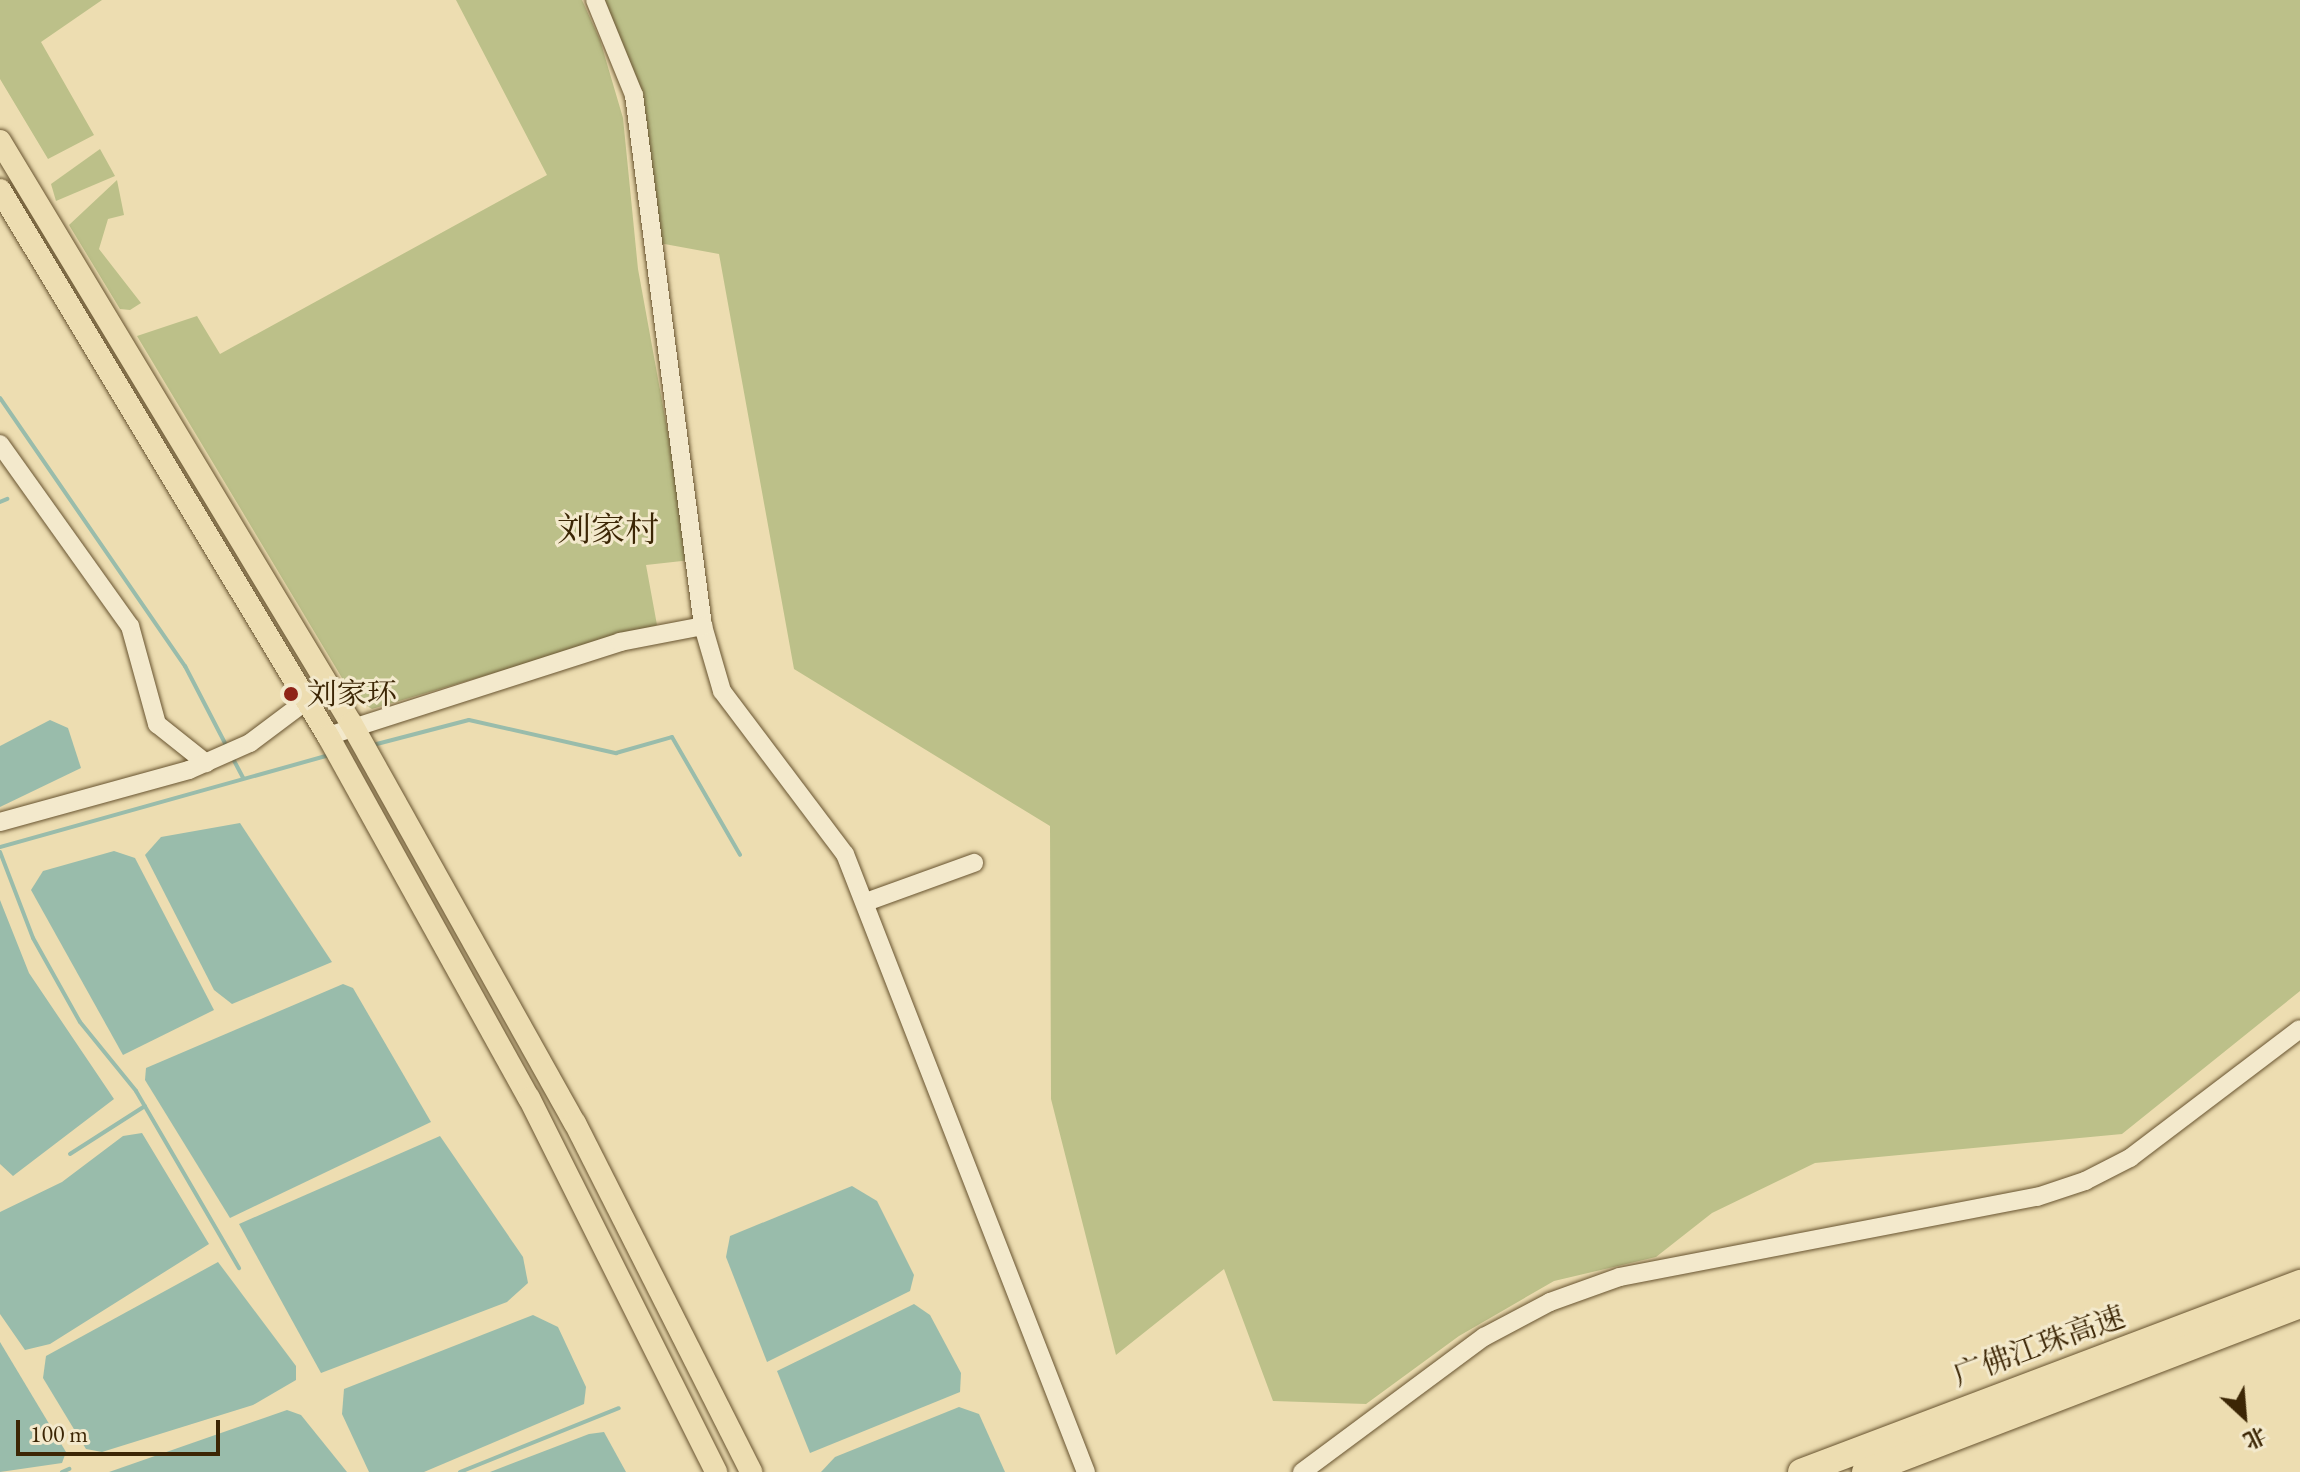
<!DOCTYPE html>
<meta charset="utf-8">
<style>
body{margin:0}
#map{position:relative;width:2300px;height:1472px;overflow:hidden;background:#edddb1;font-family:"EB Garamond","Noto Serif SC",serif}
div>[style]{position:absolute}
.green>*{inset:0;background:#bcc089}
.water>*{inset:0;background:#99bcab}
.stream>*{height:4px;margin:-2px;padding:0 2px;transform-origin:2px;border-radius:2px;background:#99bcab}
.roads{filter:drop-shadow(0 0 2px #685430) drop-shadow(0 0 2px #685430)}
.minor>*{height:18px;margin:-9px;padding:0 9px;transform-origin:9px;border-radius:9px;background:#f3e9cc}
.major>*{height:22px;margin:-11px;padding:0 11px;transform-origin:11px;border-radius:11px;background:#edddb1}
.highway>*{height:26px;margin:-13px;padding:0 13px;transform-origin:13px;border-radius:13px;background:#edddb1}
.dots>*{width:22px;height:22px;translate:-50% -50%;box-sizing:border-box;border:4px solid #f3e9cc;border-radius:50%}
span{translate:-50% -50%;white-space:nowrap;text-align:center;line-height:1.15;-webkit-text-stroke:6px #f3e9cc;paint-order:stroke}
.poi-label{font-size:30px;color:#3c2605}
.left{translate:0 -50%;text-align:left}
.street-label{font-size:30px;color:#3c2605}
.quarter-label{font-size:34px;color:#3c2605}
.north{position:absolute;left:2204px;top:1376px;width:80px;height:80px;-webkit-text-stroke:6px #f3e9cc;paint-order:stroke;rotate:154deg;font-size:22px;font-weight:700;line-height:32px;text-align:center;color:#3c2605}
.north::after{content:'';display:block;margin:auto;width:28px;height:36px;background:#3c2605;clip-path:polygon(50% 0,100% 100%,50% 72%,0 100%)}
.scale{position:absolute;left:16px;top:1420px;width:204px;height:36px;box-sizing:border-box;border:4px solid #3c2605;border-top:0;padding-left:10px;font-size:24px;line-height:28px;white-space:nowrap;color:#3c2605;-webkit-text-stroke:6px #f3e9cc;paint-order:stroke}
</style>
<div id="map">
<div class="green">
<div style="clip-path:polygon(0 0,102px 0,41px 42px,94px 135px,48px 159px,0 79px)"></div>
<div style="clip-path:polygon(456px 0,582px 0,600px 40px,623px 118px,638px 269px,691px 560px,646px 565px,657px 625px,372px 709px,354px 698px,137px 336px,197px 316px,220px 354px,547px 175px)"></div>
<div style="clip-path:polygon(605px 0,2300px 0,2300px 991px,2122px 1134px,1815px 1163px,1712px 1213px,1656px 1257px,1554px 1281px,1459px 1336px,1366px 1404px,1273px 1401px,1224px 1269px,1116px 1355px,1051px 1099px,1050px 826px,794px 669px,719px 254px,659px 243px,644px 111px)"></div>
<div style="clip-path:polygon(100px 149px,115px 176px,56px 201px,51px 184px)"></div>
<div style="clip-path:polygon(117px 180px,124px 215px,108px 219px,99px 249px,141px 303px,130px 310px,120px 309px,69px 225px)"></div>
</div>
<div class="water">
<div style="clip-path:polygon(50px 720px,68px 728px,81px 768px,0 807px,0 746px)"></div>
<div style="clip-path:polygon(240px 823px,332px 962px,232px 1004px,214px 990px,145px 855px,161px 837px)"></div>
<div style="clip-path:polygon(114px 851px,135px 858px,214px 1010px,123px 1055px,31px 890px,43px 871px)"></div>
<div style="clip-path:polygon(0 900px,29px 973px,114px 1099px,13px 1176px,0 1164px)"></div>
<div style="clip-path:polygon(343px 984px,353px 988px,431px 1122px,230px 1218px,145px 1080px,146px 1068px)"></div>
<div style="clip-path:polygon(142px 1133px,209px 1244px,50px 1344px,25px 1350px,0 1314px,0 1212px,62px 1182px,123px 1136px)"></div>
<div style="clip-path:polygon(440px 1136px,523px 1257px,528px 1283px,507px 1302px,321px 1373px,239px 1224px)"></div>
<div style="clip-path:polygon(852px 1186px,877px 1201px,914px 1275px,910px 1291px,767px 1362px,726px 1257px,730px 1236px)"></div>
<div style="clip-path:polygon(218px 1262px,296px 1366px,296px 1380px,253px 1405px,102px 1452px,86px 1449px,43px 1378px,46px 1356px)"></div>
<div style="clip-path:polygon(914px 1304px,930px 1315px,961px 1373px,960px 1392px,810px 1453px,777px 1371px)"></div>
<div style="clip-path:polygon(533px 1315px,558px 1327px,586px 1387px,584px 1404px,424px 1472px,369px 1472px,342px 1414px,344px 1389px)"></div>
<div style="clip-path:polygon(0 1342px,66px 1452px,62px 1463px,0 1472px)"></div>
<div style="clip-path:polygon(959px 1407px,979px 1414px,1005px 1472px,821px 1472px,835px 1457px)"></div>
<div style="clip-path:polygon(287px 1410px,301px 1415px,347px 1472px,109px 1472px)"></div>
<div style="clip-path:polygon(604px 1432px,626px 1472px,490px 1472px,589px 1434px)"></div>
</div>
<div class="stream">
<div style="left:0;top:398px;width:326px;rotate:55.4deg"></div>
<div style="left:185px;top:666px;width:91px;rotate:62.6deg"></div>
<div style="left:0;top:502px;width:8px;rotate:-23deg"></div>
<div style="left:373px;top:745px;width:99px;rotate:-14.6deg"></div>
<div style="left:469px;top:720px;width:151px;rotate:12.7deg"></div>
<div style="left:616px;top:753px;width:58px;rotate:-15.9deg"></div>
<div style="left:672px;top:737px;width:136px;rotate:60deg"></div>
<div style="left:231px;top:755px;width:26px;rotate:62deg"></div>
<div style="left:0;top:847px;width:342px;rotate:-15.6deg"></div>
<div style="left:0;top:852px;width:92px;rotate:69deg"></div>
<div style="left:33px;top:938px;width:96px;rotate:60.8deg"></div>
<div style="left:80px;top:1022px;width:89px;rotate:50.9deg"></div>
<div style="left:136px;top:1091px;width:205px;rotate:59.8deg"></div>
<div style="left:70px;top:1154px;width:89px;rotate:-32.6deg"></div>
<div style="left:62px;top:1472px;width:8px;rotate:-23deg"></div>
<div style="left:460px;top:1472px;width:171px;rotate:-21.9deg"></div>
</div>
<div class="roads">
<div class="minor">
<div style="left:595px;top:0;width:103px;rotate:67.7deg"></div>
<div style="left:634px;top:95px;width:535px;rotate:82.6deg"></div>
<div style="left:703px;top:626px;width:68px;rotate:73.7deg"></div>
<div style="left:722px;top:691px;width:204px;rotate:53deg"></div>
<div style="left:845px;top:854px;width:663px;rotate:68.7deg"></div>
<div style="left:0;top:444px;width:224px;rotate:54.5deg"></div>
<div style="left:130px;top:626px;width:102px;rotate:74.6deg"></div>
<div style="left:157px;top:724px;width:63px;rotate:38.5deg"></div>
<div style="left:328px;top:736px;width:307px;rotate:-17.8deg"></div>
<div style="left:620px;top:642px;width:85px;rotate:-10.9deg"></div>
<div style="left:0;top:822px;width:196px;rotate:-15.4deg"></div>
<div style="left:189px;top:770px;width:67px;rotate:-23.9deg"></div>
<div style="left:250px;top:743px;width:70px;rotate:-36.9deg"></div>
<div style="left:866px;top:902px;width:115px;rotate:-19.9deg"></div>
<div style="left:1302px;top:1472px;width:227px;rotate:-36.6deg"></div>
<div style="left:1484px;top:1337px;width:75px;rotate:-27.9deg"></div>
<div style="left:1550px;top:1302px;width:74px;rotate:-19.7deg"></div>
<div style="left:1620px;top:1277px;width:425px;rotate:-10.9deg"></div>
<div style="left:2037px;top:1197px;width:51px;rotate:-18.4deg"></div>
<div style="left:2085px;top:1181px;width:51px;rotate:-27.1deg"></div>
<div style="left:2130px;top:1158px;width:213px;rotate:-37.2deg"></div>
</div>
<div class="major">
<div style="left:0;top:141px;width:680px;rotate:58.91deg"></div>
<div style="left:351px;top:723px;width:458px;rotate:60.8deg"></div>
<div style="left:575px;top:1123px;width:391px;rotate:63.2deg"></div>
<div style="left:0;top:190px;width:637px;rotate:59.01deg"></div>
<div style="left:328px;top:736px;width:414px;rotate:61deg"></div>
<div style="left:529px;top:1098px;width:418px;rotate:63.4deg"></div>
</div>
<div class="highway">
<div style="left:1801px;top:1472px;width:534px;rotate:-20.74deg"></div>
<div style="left:1865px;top:1472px;width:466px;rotate:-21deg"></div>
</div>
</div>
<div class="dots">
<div style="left:291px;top:694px;background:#8f2418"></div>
</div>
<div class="poi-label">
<span class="left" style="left:307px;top:694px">刘家环</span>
</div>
<div class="street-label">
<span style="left:2039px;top:1346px;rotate:-20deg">广佛江珠高速</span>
</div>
<div class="quarter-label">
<span style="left:608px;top:530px">刘家村</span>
</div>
<div class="north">北</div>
<div class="scale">100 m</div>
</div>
